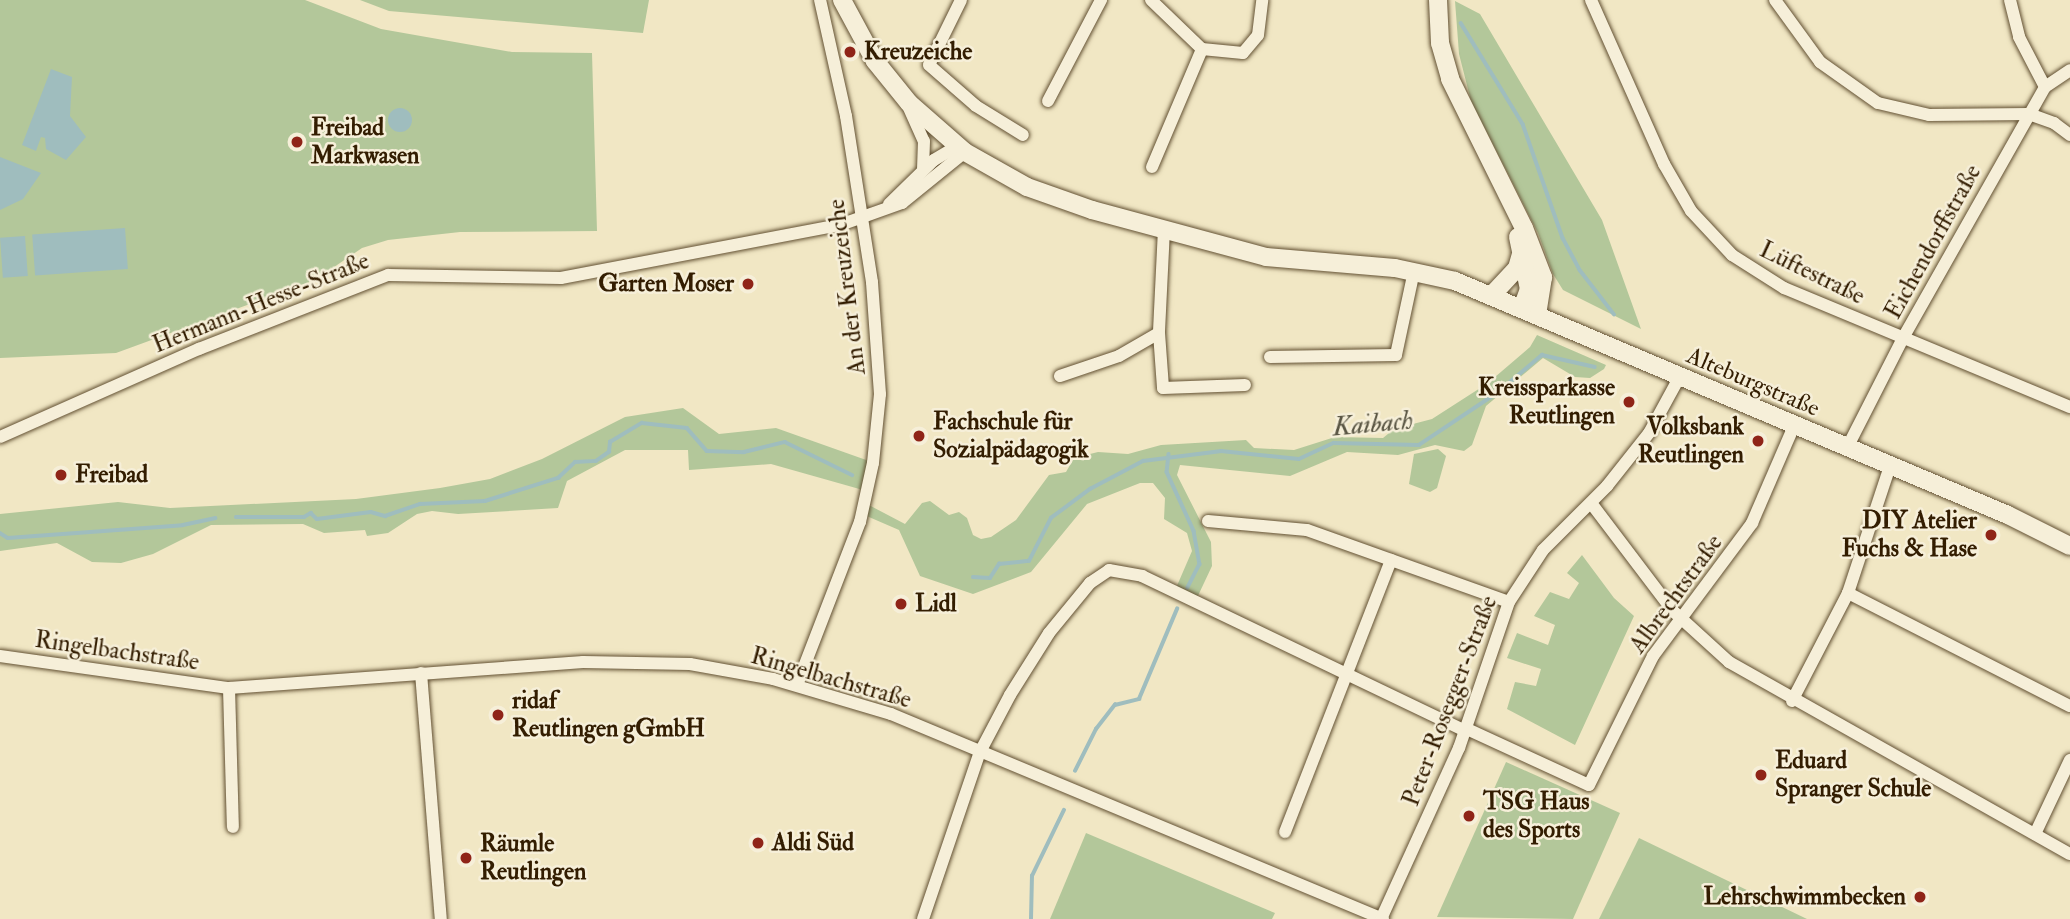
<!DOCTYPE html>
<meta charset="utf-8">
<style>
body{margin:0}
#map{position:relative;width:2070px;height:919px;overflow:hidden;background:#f1e7c4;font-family:"IM FELL Double Pica",serif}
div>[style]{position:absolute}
.green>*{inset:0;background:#b3c79a}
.water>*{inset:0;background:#9fbdbe;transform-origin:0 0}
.round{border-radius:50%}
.stream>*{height:3.5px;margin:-1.75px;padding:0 1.75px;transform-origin:1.75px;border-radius:1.75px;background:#9fbdbe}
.roads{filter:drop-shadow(0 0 2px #625032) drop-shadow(0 0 2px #625032)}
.street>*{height:12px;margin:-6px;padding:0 6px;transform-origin:6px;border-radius:6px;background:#f6efd9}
.secondary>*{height:18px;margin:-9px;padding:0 9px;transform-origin:9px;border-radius:9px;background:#f6efd9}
.dots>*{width:19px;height:19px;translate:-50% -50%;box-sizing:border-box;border:4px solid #f6efd9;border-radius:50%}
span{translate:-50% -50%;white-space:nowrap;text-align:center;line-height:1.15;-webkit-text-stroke:5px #f6efd9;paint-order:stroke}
.poi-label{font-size:24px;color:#331d01;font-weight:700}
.left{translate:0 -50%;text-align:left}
.right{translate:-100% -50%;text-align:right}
.street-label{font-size:24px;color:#331d01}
.water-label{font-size:26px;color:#595543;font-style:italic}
</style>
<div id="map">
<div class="green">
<div style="clip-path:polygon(0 0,305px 0,381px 29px,512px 52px,592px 53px,597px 231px,460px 232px,388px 240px,362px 248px,315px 280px,116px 353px,0 358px)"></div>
<div style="clip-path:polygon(360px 0,649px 0,643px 33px,389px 11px)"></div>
<div style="clip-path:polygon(1455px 1px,1480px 14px,1602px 220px,1641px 329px,1563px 290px,1553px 274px,1538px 233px,1471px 101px,1459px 54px)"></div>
<div style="clip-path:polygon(1537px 335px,1606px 365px,1604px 369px,1590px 378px,1575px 377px,1543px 358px,1486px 406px,1472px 445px,1464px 451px,1435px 445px,1398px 455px,1347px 452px,1290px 476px,1180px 465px,1177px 475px,1211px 542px,1212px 566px,1196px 600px,1176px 588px,1192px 551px,1187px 533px,1164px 519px,1165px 498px,1153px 483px,1140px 483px,1087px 504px,1031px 572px,973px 594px,920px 576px,899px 530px,862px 514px,865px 503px,905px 524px,922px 503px,930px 501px,949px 515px,959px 512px,967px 518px,973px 535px,981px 539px,991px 537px,1016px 520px,1049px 475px,1066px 472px,1074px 458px,1098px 452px,1128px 454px,1161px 445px,1246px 440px,1254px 448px,1294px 450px,1335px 437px,1383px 438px,1394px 429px,1432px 419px,1488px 383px,1530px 347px)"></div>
<div style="clip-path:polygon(683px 408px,719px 434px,776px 428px,869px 461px,863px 490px,771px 464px,689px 470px,688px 450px,625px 450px,567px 481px,558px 508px,458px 514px,432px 511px,417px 514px,388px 533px,367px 536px,365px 530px,324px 533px,303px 524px,211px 525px,153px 554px,121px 563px,92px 562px,57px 543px,0 551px,0 514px,118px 502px,170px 508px,356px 499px,440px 488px,490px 479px,542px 459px,625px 417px)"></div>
<div style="clip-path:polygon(1438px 449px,1446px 456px,1437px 488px,1430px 492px,1409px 484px,1414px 454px)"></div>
<div style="clip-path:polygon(1582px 555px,1614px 598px,1634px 616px,1575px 745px,1507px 709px,1515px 682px,1536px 686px,1541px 669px,1507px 658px,1517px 633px,1548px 645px,1555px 625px,1534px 616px,1550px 592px,1569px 599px,1579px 583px,1567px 573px)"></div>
<div style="clip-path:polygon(1506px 762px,1620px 813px,1573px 919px,1437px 917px)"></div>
<div style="clip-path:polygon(1086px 833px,1275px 913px,1272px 919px,1050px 919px)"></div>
<div style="clip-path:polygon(1639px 838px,1807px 919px,1599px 919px)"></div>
</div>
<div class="water">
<div style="clip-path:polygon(51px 69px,72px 77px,70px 116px,86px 137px,66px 160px,46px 149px,45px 138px,41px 137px,36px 151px,22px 145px)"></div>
<div class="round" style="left:388px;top:108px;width:24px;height:24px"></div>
<div style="clip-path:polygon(0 157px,41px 173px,23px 199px,0 210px)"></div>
<div style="left:125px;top:228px;width:41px;height:93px;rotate:86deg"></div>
<div style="left:25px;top:236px;width:40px;height:25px;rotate:86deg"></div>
</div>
<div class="stream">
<div style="left:1461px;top:23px;width:119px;rotate:58.5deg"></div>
<div style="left:1523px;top:124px;width:121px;rotate:70.7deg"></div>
<div style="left:1563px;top:238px;width:36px;rotate:62deg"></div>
<div style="left:1580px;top:270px;width:56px;rotate:52.3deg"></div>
<div style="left:1169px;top:454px;width:18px;rotate:96deg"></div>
<div style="left:1167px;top:472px;width:65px;rotate:65.4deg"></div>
<div style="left:1194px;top:531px;width:34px;rotate:80deg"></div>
<div style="left:1200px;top:564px;width:27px;rotate:117deg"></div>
<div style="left:236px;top:517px;width:68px"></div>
<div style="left:304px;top:517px;width:8px;rotate:-30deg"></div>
<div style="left:311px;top:513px;width:8px;rotate:45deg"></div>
<div style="left:317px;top:519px;width:54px;rotate:-7.4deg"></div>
<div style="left:371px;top:512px;width:15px;rotate:16deg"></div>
<div style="left:385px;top:516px;width:37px;rotate:-19deg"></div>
<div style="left:420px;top:504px;width:65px;rotate:-2.6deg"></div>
<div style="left:485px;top:501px;width:77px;rotate:-17.5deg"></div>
<div style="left:558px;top:478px;width:23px;rotate:-43deg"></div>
<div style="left:575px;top:462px;width:21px;rotate:-3deg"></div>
<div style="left:596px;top:461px;width:16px;rotate:-35deg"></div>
<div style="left:609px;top:452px;width:10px;rotate:-84deg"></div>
<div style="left:610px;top:442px;width:37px;rotate:-31deg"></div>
<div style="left:642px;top:423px;width:45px;rotate:6.3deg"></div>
<div style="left:687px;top:428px;width:30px;rotate:49deg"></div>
<div style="left:707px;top:451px;width:37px;rotate:2deg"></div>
<div style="left:744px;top:452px;width:42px;rotate:-13.7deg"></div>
<div style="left:785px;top:442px;width:75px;rotate:26.2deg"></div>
<div style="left:0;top:533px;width:9px;rotate:32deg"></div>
<div style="left:8px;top:538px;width:175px;rotate:-4.2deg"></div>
<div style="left:183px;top:525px;width:33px;rotate:-12deg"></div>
<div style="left:973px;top:577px;width:17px;rotate:3deg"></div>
<div style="left:990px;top:578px;width:17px;rotate:-57deg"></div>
<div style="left:999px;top:564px;width:30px;rotate:-6deg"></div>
<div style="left:1029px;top:561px;width:48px;rotate:-62.9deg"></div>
<div style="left:1051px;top:518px;width:49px;rotate:-36.6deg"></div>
<div style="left:1090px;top:489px;width:60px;rotate:-27.8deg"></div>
<div style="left:1143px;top:461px;width:79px;rotate:-7.3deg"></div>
<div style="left:1221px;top:451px;width:78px;rotate:5.9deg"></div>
<div style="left:1299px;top:459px;width:38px;rotate:-25deg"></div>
<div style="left:1334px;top:443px;width:85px;rotate:1.3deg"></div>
<div style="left:1419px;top:445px;width:94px;rotate:-33.7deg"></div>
<div style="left:1497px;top:393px;width:59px;rotate:-40.2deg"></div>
<div style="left:1542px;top:355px;width:54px;rotate:12.8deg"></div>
<div style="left:1075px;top:771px;width:47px;rotate:-63.4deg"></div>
<div style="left:1096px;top:729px;width:31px;rotate:-52deg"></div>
<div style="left:1115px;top:705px;width:25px;rotate:-14deg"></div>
<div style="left:1139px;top:699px;width:98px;rotate:-67.1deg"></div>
<div style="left:1031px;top:919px;width:43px;rotate:-88.7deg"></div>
<div style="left:1032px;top:876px;width:73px;rotate:-64.1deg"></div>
</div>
<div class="roads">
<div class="street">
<div style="left:961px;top:0;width:72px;rotate:116.2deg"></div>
<div style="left:929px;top:65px;width:62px;rotate:41.1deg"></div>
<div style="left:976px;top:106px;width:55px;rotate:31.7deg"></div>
<div style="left:1151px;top:0;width:71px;rotate:43.9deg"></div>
<div style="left:1202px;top:49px;width:41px;rotate:5.6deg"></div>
<div style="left:1243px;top:53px;width:23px;rotate:-50deg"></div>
<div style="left:1258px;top:35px;width:35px;rotate:-83deg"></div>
<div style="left:1591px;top:0;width:180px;rotate:66deg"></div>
<div style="left:1664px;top:164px;width:54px;rotate:60.1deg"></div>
<div style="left:1691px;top:211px;width:60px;rotate:47deg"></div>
<div style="left:1732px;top:255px;width:62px;rotate:32.4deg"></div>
<div style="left:1784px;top:288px;width:310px;rotate:22.6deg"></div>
<div style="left:1775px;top:0;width:77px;rotate:54deg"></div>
<div style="left:1820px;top:62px;width:71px;rotate:35.3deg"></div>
<div style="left:1878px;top:103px;width:52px;rotate:13.2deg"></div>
<div style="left:1929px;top:115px;width:100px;rotate:-0.6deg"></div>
<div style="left:2029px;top:114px;width:27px;rotate:20deg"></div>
<div style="left:2054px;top:123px;width:20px;rotate:37deg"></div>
<div style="left:2010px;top:0;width:38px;rotate:76deg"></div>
<div style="left:2019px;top:37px;width:56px;rotate:62.5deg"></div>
<div style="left:1048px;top:101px;width:114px;rotate:-62.3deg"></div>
<div style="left:909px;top:108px;width:36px;rotate:66deg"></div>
<div style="left:924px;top:141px;width:28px;rotate:92deg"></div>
<div style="left:1152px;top:167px;width:128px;rotate:-67deg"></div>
<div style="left:889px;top:204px;width:63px;rotate:-44.4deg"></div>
<div style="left:934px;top:160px;width:27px;rotate:-31deg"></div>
<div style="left:1164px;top:229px;width:104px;rotate:92.8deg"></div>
<div style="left:1159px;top:333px;width:55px;rotate:85.8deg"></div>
<div style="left:1163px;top:388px;width:82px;rotate:-2.1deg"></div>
<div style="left:1270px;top:357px;width:126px;rotate:-0.9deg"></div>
<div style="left:1396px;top:355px;width:86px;rotate:-77.9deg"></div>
<div style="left:1060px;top:376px;width:62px;rotate:-18.7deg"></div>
<div style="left:1119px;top:356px;width:46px;rotate:-29.9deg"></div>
<div style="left:0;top:437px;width:218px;rotate:-23.9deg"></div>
<div style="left:199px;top:349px;width:203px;rotate:-21.4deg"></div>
<div style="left:388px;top:275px;width:173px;rotate:1deg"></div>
<div style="left:561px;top:278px;width:284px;rotate:-10.8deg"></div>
<div style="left:840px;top:225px;width:66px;rotate:-19.5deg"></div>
<div style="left:902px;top:203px;width:81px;rotate:-39deg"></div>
<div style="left:1847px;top:448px;width:123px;rotate:-63deg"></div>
<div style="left:1903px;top:338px;width:288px;rotate:-60.5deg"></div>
<div style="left:2045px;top:87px;width:30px;rotate:-34deg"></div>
<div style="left:1591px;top:503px;width:136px;rotate:52.8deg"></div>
<div style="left:1673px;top:611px;width:76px;rotate:42.3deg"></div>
<div style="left:1729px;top:662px;width:391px;rotate:29.4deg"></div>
<div style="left:1208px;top:521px;width:99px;rotate:5.2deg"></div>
<div style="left:1307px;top:530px;width:214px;rotate:19.6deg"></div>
<div style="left:1848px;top:593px;width:249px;rotate:27deg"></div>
<div style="left:0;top:656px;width:231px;rotate:8deg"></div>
<div style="left:229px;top:688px;width:355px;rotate:-4.2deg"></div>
<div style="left:583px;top:662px;width:107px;rotate:1.1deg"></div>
<div style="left:690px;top:664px;width:84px;rotate:10.2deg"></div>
<div style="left:773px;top:679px;width:123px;rotate:16.5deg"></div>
<div style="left:891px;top:714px;width:533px;rotate:22.62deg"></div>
<div style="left:421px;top:673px;width:247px;rotate:85.4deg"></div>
<div style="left:797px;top:685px;width:175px;rotate:-68.9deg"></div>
<div style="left:860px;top:522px;width:60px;rotate:-77.6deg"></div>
<div style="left:873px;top:463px;width:69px;rotate:-84.2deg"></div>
<div style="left:880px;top:394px;width:112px;rotate:-94.1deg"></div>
<div style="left:872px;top:282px;width:168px;rotate:-98.9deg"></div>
<div style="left:846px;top:116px;width:119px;rotate:-102.6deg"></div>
<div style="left:229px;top:688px;width:139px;rotate:88.4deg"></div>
<div style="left:1792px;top:701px;width:122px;rotate:-62.6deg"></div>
<div style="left:1848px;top:593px;width:134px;rotate:-71.7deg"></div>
<div style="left:1467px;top:729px;width:134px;rotate:24.7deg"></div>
<div style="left:1589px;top:785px;width:144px;rotate:-63.6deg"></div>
<div style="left:1653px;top:656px;width:166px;rotate:-53.3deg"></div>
<div style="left:1752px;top:523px;width:106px;rotate:-66.6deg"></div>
<div style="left:1285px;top:832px;width:292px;rotate:-68.7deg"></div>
<div style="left:2035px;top:834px;width:82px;rotate:-64.7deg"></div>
<div style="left:923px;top:919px;width:176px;rotate:-71.2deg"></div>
<div style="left:980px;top:752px;width:64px;rotate:-62.2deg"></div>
<div style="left:1010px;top:695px;width:73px;rotate:-57.8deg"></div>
<div style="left:1049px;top:633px;width:65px;rotate:-50.6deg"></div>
<div style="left:1090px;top:583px;width:23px;rotate:-34deg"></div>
<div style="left:1109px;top:570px;width:34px;rotate:10deg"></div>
<div style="left:1142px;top:576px;width:359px;rotate:25.6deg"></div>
<div style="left:1381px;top:919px;width:188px;rotate:-65.5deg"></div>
<div style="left:1459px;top:748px;width:154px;rotate:-71.1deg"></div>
<div style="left:1509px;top:602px;width:62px;rotate:-56.8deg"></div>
<div style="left:1543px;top:550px;width:91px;rotate:-45deg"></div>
<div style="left:1607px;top:486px;width:68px;rotate:-51.6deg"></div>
<div style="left:1649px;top:433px;width:63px;rotate:-61.4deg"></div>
</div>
<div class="secondary">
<div style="left:842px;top:0;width:69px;rotate:61.6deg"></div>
<div style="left:875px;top:61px;width:54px;rotate:51deg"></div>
<div style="left:909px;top:103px;width:74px;rotate:41.2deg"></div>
<div style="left:965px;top:152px;width:71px;rotate:29.4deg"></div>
<div style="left:1027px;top:187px;width:69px;rotate:19.5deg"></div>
<div style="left:1092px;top:210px;width:180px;rotate:15.1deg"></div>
<div style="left:1266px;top:257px;width:129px;rotate:4.9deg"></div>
<div style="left:1395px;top:268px;width:61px;rotate:12.2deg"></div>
<div style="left:1455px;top:281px;width:600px;rotate:22.94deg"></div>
<div style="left:2008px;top:515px;width:69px;rotate:26.6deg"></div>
<div style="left:1438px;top:0;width:43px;rotate:87.3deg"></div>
<div style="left:1440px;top:43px;width:37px;rotate:74deg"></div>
<div style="left:1450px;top:79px;width:166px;rotate:63.6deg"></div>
<div style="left:1524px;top:228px;width:53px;rotate:68.8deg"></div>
<div style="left:1543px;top:277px;width:37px;rotate:99deg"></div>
<div style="left:1518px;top:237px;width:53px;rotate:78.1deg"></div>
<div style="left:1529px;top:289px;width:20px;rotate:110deg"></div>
<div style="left:1492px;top:295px;width:37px;rotate:-47deg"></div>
<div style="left:1517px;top:268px;width:18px;rotate:-74deg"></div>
</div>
</div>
<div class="dots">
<div style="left:850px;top:52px;background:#8f2418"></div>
<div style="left:297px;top:142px;background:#8f2418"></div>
<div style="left:748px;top:284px;background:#8f2418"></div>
<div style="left:1629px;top:402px;background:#8f2418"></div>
<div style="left:919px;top:436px;background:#8f2418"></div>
<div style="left:1758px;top:441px;background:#8f2418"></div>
<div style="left:61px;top:475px;background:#8f2418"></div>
<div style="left:1991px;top:535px;background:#8f2418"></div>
<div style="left:901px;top:604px;background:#8f2418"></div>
<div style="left:498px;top:715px;background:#8f2418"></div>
<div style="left:1761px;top:775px;background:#8f2418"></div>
<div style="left:1469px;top:816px;background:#8f2418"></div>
<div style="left:758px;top:843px;background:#8f2418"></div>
<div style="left:466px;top:858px;background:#8f2418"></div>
<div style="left:1920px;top:897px;background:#8f2418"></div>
</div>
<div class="poi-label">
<span class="left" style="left:864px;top:52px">Kreuzeiche</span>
<span class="left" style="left:311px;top:142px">Freibad<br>Markwasen</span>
<span class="right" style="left:734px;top:284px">Garten Moser</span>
<span class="right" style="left:1615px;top:402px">Kreissparkasse<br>Reutlingen</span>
<span class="left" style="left:933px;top:436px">Fachschule für<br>Sozialpädagogik</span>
<span class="right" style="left:1744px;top:441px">Volksbank<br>Reutlingen</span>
<span class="left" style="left:75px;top:475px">Freibad</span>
<span class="right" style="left:1977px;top:535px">DIY Atelier<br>Fuchs &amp; Hase</span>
<span class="left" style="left:915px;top:604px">Lidl</span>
<span class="left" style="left:512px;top:715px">ridaf<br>Reutlingen gGmbH</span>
<span class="left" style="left:1775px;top:775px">Eduard<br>Spranger Schule</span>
<span class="left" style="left:1483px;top:816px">TSG Haus<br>des Sports</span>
<span class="left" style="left:772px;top:843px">Aldi Süd</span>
<span class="left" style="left:480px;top:858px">Räumle<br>Reutlingen</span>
<span class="right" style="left:1906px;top:897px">Lehrschwimmbecken</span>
</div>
<div class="street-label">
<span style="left:1933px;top:242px;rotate:-61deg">Eichendorffstraße</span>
<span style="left:1812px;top:273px;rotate:26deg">Lüftestraße</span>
<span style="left:847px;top:287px;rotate:-97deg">An der Kreuzeiche</span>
<span style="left:261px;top:303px;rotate:-22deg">Hermann-Hesse-Straße</span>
<span style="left:1753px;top:382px;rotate:23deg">Alteburgstraße</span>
<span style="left:1676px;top:594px;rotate:-54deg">Albrechtstraße</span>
<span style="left:117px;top:651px;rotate:8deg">Ringelbachstraße</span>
<span style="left:831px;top:678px;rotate:16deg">Ringelbachstraße</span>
<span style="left:1450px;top:701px;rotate:-69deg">Peter-Rosegger-Straße</span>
</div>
<div class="water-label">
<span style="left:1373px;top:425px;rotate:-5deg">Kaibach</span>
</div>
</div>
